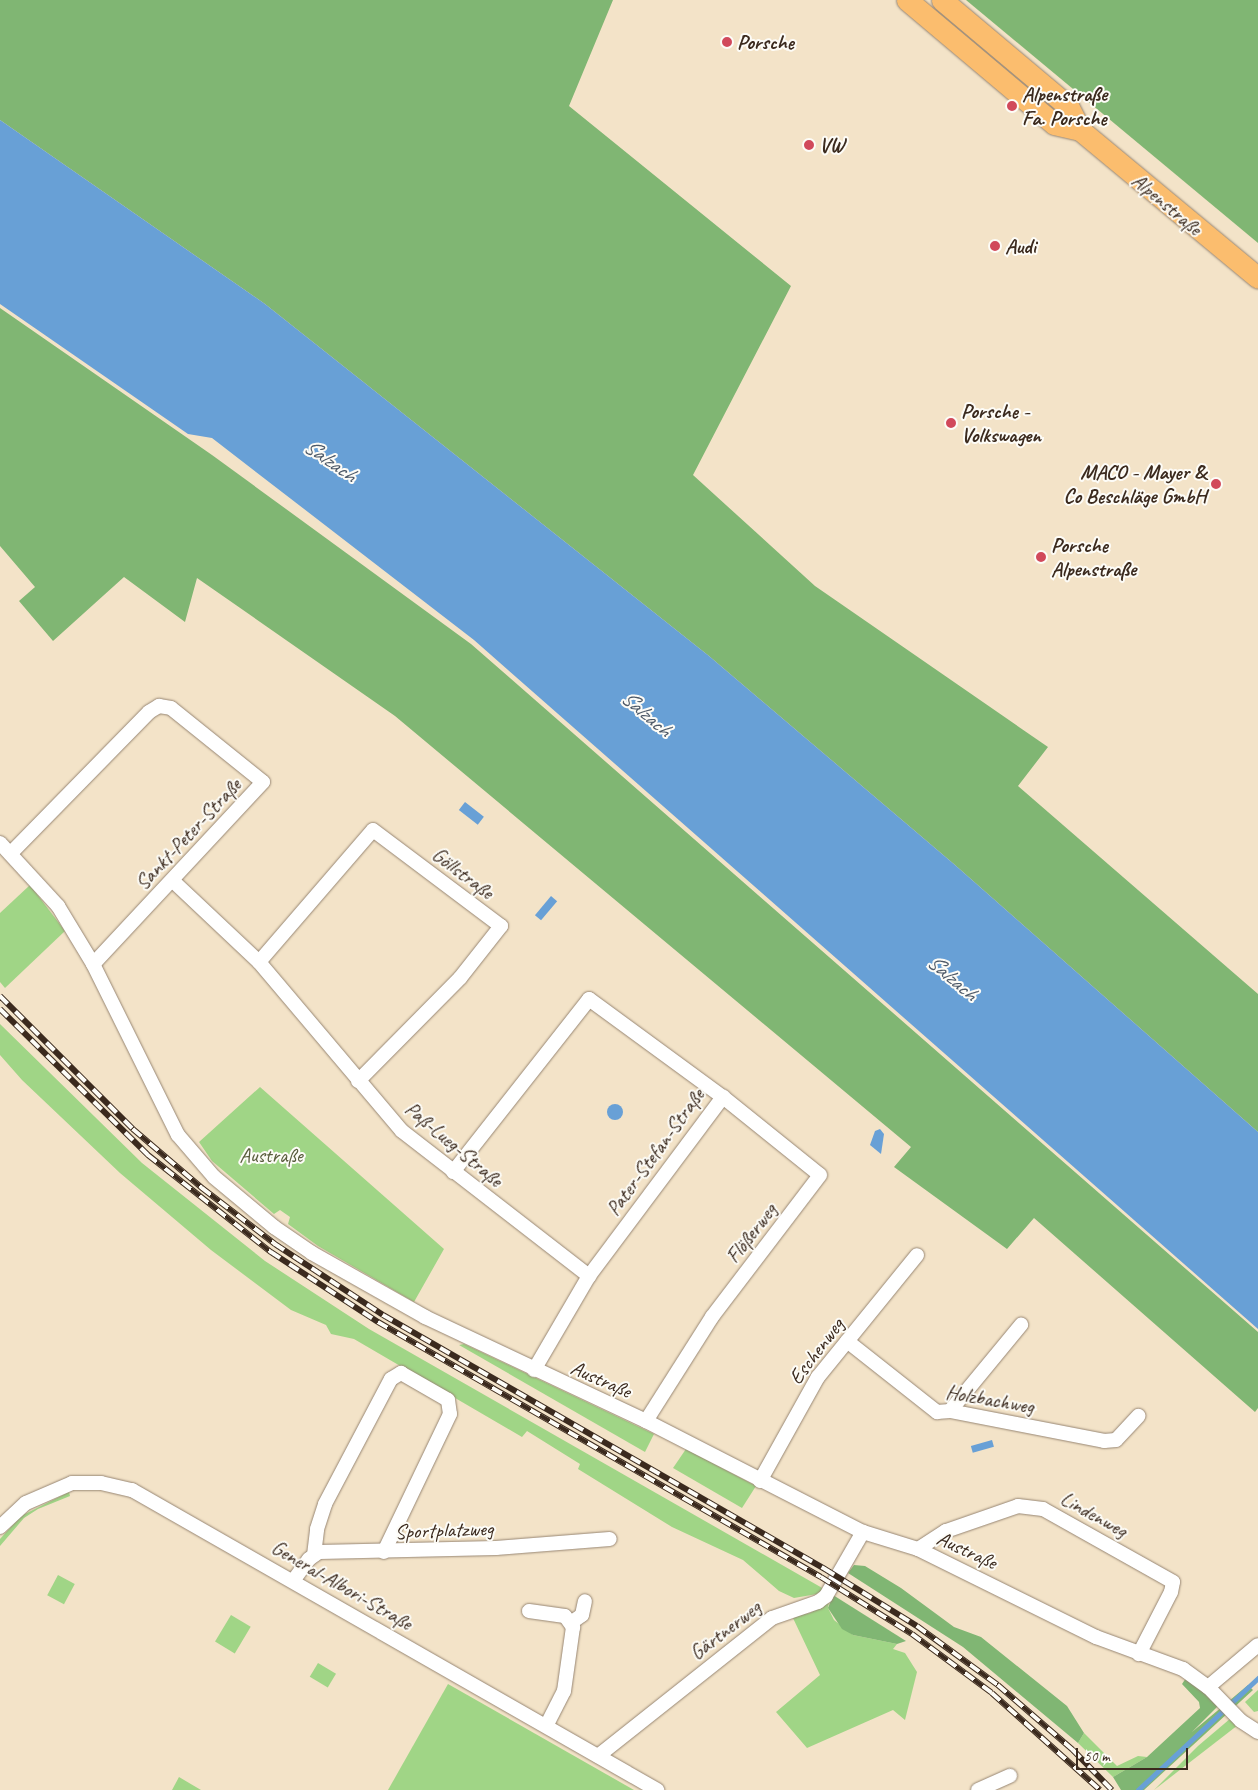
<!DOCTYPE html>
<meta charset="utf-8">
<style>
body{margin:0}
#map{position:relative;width:1258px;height:1790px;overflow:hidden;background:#f3e3c8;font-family:Caveat,sans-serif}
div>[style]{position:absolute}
.green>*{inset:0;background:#a0d586;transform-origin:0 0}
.forest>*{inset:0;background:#80b673}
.water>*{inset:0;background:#68a0d6;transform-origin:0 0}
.round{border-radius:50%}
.stream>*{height:4.5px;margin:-2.25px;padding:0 2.25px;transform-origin:2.25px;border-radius:2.25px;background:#68a0d6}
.roads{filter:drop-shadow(0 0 1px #978673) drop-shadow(0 0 1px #978673)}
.street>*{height:14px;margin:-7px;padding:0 7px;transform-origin:7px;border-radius:7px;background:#fff}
.primary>*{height:21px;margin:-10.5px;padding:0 10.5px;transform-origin:10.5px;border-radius:10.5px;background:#fbbd6e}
.rail>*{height:5.5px;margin-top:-2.75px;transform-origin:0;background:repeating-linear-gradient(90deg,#fdfcf7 0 11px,#3b2a1e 0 22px);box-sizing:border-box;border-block:1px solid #3b2a1e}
.dots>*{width:14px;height:14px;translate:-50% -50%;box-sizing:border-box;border:2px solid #fdfcf7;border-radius:50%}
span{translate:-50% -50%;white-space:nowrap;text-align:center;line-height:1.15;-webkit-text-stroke:4px #fdfcf7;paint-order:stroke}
.poi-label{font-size:21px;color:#3b2a1e;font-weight:700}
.left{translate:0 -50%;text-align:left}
.right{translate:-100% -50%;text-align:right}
.street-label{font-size:21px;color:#3b2a1e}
.park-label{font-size:21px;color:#595d3d}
.water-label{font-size:22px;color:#4d5968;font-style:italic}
.scale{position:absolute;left:1076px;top:1748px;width:112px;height:22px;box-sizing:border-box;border:2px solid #3b2a1e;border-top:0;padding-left:6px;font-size:15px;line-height:18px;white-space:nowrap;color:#3b2a1e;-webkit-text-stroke:4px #fdfcf7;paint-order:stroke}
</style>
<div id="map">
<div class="green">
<div style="clip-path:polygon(30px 885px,65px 931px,5px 988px,0 982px,0 913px)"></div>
<div style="clip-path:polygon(0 1024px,142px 1163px,265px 1261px,369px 1329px,824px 1589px,817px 1594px,794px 1598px,779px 1591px,743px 1560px,672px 1527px,578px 1469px,580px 1464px,527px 1431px,522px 1437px,354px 1339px,331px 1334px,326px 1325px,291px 1310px,211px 1250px,120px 1173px,22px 1080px,0 1055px)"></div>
<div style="clip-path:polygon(260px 1087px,444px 1249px,414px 1302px,318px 1246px,288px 1224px,290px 1217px,280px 1210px,274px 1214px,212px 1161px,199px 1142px)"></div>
<div style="clip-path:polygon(464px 1344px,654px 1434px,645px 1452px,459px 1345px)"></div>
<div style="clip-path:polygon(686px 1449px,756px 1486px,742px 1508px,673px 1468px)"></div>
<div style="clip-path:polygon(69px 1492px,70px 1496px,38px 1509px,24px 1518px,0 1546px,0 1539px,21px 1516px)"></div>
<div style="left:58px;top:1575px;width:19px;height:23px;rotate:28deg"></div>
<div style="clip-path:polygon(829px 1601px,828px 1608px,834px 1620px,853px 1635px,897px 1644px,893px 1649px,905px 1653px,917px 1672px,905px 1720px,893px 1710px,807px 1748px,776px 1712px,820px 1675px,792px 1616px,810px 1613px)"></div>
<div style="left:231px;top:1615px;width:23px;height:31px;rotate:31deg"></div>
<div style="left:318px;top:1663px;width:21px;height:16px;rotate:31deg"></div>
<div style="clip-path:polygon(448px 1684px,634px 1790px,388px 1790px)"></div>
<div style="clip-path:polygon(1258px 1690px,1258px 1711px,1254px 1712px,1245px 1702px)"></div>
<div style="clip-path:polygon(1231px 1718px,1238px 1725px,1154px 1790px,1198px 1746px)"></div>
<div style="clip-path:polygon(1084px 1733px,1117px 1766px,1138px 1756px,1147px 1757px,1113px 1777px,1078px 1743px)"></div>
<div style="clip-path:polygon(179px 1777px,201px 1790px,172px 1790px)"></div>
</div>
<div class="forest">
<div style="clip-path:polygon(0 0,613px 0,569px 106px,791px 286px,693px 475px,815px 586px,1048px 747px,1018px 786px,1258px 994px,1258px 1132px,955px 865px,709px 656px,265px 304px,0 120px)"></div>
<div style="clip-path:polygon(966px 0,1258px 0,1258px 243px)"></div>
<div style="clip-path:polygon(0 308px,212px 455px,471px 644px,1258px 1332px,1258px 1408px,1255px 1412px,1034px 1218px,1007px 1249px,894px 1167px,911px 1147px,395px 716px,197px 578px,185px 622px,124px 577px,53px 641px,19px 601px,35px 587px,0 546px)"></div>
<div style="clip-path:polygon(854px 1565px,865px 1566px,901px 1588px,954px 1627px,981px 1637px,1067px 1706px,1084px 1733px,1078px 1743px,963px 1647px,848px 1573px)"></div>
<div style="clip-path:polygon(833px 1595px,906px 1641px,897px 1644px,853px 1635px,842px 1629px,828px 1608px)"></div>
<div style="clip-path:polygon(1188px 1675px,1219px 1705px,1192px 1732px,1248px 1685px,1253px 1690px,1144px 1790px,1121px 1790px,1113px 1777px,1147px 1757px,1200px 1708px,1199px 1702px,1182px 1684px)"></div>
</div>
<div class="water">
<div style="clip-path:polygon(0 120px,265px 304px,709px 656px,955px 865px,1258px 1132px,1258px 1329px,474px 640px,212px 438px,188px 434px,0 304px)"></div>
<div style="left:465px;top:802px;width:24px;height:10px;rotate:38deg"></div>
<div style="left:551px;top:896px;width:8px;height:25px;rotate:40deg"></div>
<div class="round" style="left:607px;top:1104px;width:16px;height:16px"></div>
<div style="clip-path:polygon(880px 1129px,884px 1134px,881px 1154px,870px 1145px,875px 1131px)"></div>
<div style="left:992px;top:1440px;width:7px;height:22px;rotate:74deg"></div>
</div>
<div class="stream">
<div style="left:1138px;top:1790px;width:164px;rotate:-43deg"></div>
</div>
<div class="roads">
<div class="street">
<div style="left:0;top:843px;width:86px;rotate:47.4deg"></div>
<div style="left:58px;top:906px;width:68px;rotate:58.9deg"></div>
<div style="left:93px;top:964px;width:191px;rotate:63.6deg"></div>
<div style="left:178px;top:1135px;width:55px;rotate:49.4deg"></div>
<div style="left:214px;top:1177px;width:78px;rotate:39.8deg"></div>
<div style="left:274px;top:1227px;width:46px;rotate:34.4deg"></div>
<div style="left:312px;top:1253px;width:130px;rotate:29.5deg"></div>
<div style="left:425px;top:1317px;width:244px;rotate:25.2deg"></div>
<div style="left:646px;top:1421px;width:244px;rotate:27.1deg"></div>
<div style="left:863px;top:1532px;width:58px;rotate:17.2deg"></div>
<div style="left:918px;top:1549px;width:199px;rotate:26.3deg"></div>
<div style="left:1096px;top:1637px;width:93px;rotate:20.2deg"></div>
<div style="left:1183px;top:1669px;width:31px;rotate:36deg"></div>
<div style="left:1208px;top:1687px;width:47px;rotate:45.9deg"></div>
<div style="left:1241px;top:1721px;width:20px;rotate:33deg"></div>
<div style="left:11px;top:853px;width:197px;rotate:-45.6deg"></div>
<div style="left:149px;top:712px;width:12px;rotate:-31deg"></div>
<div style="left:159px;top:706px;width:12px;rotate:9deg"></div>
<div style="left:171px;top:708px;width:118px;rotate:38.8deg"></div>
<div style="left:263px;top:782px;width:249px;rotate:133deg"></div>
<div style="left:173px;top:881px;width:118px;rotate:43.3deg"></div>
<div style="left:259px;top:962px;width:221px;rotate:49.8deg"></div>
<div style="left:402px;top:1131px;width:237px;rotate:37.8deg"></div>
<div style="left:259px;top:962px;width:174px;rotate:-49.2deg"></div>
<div style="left:373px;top:830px;width:160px;rotate:36.9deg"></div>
<div style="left:501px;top:926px;width:66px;rotate:128.3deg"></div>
<div style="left:460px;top:978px;width:145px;rotate:134.7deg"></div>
<div style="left:453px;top:1172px;width:220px;rotate:-51.8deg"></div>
<div style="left:589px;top:999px;width:166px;rotate:36.2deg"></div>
<div style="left:723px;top:1097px;width:124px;rotate:38.8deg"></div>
<div style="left:820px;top:1175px;width:178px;rotate:127.3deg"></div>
<div style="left:712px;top:1317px;width:123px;rotate:122.4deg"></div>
<div style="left:847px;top:1341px;width:115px;rotate:38.3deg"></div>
<div style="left:937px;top:1412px;width:13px;rotate:-4deg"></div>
<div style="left:950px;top:1411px;width:157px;rotate:11deg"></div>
<div style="left:1104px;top:1441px;width:12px;rotate:-5deg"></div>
<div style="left:1116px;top:1440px;width:33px;rotate:-47deg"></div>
<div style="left:534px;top:1370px;width:109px;rotate:-59.7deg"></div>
<div style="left:589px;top:1276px;width:224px;rotate:-53.2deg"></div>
<div style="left:950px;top:1411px;width:112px;rotate:-50.5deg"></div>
<div style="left:760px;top:1481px;width:119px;rotate:-60.9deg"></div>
<div style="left:818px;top:1377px;width:157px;rotate:-50.9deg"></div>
<div style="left:0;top:1527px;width:35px;rotate:-43deg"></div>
<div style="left:26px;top:1503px;width:50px;rotate:-23.5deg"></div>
<div style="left:72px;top:1483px;width:29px"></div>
<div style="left:101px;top:1483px;width:32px;rotate:13deg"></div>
<div style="left:132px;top:1490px;width:605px;rotate:29.74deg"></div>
<div style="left:918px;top:1549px;width:33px;rotate:-33deg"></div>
<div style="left:946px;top:1531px;width:76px;rotate:-19.1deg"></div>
<div style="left:1018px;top:1506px;width:25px;rotate:7deg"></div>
<div style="left:1043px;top:1509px;width:149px;rotate:29.3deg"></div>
<div style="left:1173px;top:1582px;width:10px;rotate:101deg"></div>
<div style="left:1171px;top:1592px;width:70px;rotate:117.3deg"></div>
<div style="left:314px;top:1555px;width:26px;rotate:-83deg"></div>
<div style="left:317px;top:1529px;width:26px;rotate:-72deg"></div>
<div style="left:325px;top:1504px;width:141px;rotate:-62.2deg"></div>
<div style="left:391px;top:1379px;width:12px;rotate:-31deg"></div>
<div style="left:401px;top:1373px;width:54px;rotate:29.9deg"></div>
<div style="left:448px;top:1400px;width:14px;rotate:82deg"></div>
<div style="left:450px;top:1414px;width:153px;rotate:115.6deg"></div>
<div style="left:293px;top:1581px;width:27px;rotate:-54deg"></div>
<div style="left:309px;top:1559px;width:12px;rotate:-35deg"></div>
<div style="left:319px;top:1552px;width:177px;rotate:-1.3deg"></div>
<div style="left:496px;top:1548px;width:114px;rotate:-4.5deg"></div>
<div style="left:529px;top:1611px;width:36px;rotate:8deg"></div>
<div style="left:565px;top:1616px;width:14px;rotate:54deg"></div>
<div style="left:573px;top:1627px;width:65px;rotate:98deg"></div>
<div style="left:564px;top:1691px;width:38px;rotate:117deg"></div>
<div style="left:572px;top:1622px;width:12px;rotate:-35deg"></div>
<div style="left:582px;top:1615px;width:14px;rotate:-78deg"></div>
<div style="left:1208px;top:1687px;width:65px;rotate:-40deg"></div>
<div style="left:598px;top:1756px;width:222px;rotate:-38.4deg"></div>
<div style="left:772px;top:1618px;width:49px;rotate:-19.2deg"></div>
<div style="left:818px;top:1602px;width:10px;rotate:-37deg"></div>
<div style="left:826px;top:1596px;width:74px;rotate:-60deg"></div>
<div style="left:978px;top:1790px;width:35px;rotate:-24deg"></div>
</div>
<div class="primary">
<div style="left:907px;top:0;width:192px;rotate:40.1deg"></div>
<div style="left:1054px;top:124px;width:27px;rotate:13deg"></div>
<div style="left:942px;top:0;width:165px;rotate:40.1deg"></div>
<div style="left:1068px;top:106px;width:27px;rotate:63deg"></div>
<div style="left:1080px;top:130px;width:231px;rotate:39.7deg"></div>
</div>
</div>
<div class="rail">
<div style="left:0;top:996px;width:188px;rotate:45deg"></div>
<div style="left:133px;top:1129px;width:91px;rotate:40.5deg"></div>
<div style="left:202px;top:1188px;width:92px;rotate:37.5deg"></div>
<div style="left:275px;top:1244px;width:129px;rotate:33.3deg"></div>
<div style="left:383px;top:1315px;width:510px;rotate:29.88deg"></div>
<div style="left:825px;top:1569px;width:108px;rotate:31.8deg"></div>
<div style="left:917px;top:1626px;width:100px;rotate:36.1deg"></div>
<div style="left:998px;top:1685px;width:99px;rotate:40.9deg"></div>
<div style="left:1073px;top:1750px;width:56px;rotate:45.7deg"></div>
<div style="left:0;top:1009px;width:208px;rotate:44.6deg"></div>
<div style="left:148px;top:1155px;width:157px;rotate:38.3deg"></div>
<div style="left:271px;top:1252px;width:128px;rotate:33.2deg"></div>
<div style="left:378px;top:1322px;width:511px;rotate:29.93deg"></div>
<div style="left:821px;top:1577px;width:107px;rotate:32.1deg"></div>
<div style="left:912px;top:1634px;width:99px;rotate:36.4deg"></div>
<div style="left:992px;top:1693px;width:145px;rotate:41.9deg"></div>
</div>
<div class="dots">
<div style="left:727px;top:42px;background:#d1495b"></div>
<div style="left:1012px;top:106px;background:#d1495b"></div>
<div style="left:809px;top:145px;background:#d1495b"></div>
<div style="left:995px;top:246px;background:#d1495b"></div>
<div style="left:951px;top:423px;background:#d1495b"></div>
<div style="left:1216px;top:484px;background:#d1495b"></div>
<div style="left:1041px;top:557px;background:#d1495b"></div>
</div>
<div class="poi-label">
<span class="left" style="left:737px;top:42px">Porsche</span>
<span class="left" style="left:1022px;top:106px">Alpenstraße<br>Fa. Porsche</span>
<span class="left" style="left:819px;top:145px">VW</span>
<span class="left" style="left:1005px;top:246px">Audi</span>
<span class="left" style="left:961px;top:423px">Porsche -<br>Volkswagen</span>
<span class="right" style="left:1206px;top:484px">MACO - Mayer &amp;<br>Co Beschläge GmbH</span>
<span class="left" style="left:1051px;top:557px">Porsche<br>Alpenstraße</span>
</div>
<div class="street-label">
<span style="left:1167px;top:204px;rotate:40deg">Alpenstraße</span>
<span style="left:188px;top:834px;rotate:-47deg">Sankt-Peter-Straße</span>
<span style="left:463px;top:873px;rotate:37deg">Göllstraße</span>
<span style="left:454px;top:1144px;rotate:40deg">Paß-Lueg-Straße</span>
<span style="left:655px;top:1152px;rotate:-54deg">Pater-Stefan-Straße</span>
<span style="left:751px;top:1233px;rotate:-53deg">Flößerweg</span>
<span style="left:816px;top:1351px;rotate:-53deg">Eschenweg</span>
<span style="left:601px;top:1379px;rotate:24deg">Austraße</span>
<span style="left:990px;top:1399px;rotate:10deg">Holzbachweg</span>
<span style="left:1094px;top:1514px;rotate:29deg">Lindenweg</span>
<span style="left:444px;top:1530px;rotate:-2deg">Sportplatzweg</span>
<span style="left:967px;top:1550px;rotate:25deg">Austraße</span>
<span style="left:342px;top:1585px;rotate:30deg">General-Albori-Straße</span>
<span style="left:725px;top:1630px;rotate:-38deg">Gärtnerweg</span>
</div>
<div class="park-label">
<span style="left:271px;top:1155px">Austraße</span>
</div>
<div class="water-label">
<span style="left:330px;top:461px;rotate:35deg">Salzach</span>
<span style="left:646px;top:714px;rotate:41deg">Salzach</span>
<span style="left:952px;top:978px;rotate:41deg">Salzach</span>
</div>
<div class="scale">50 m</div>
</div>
